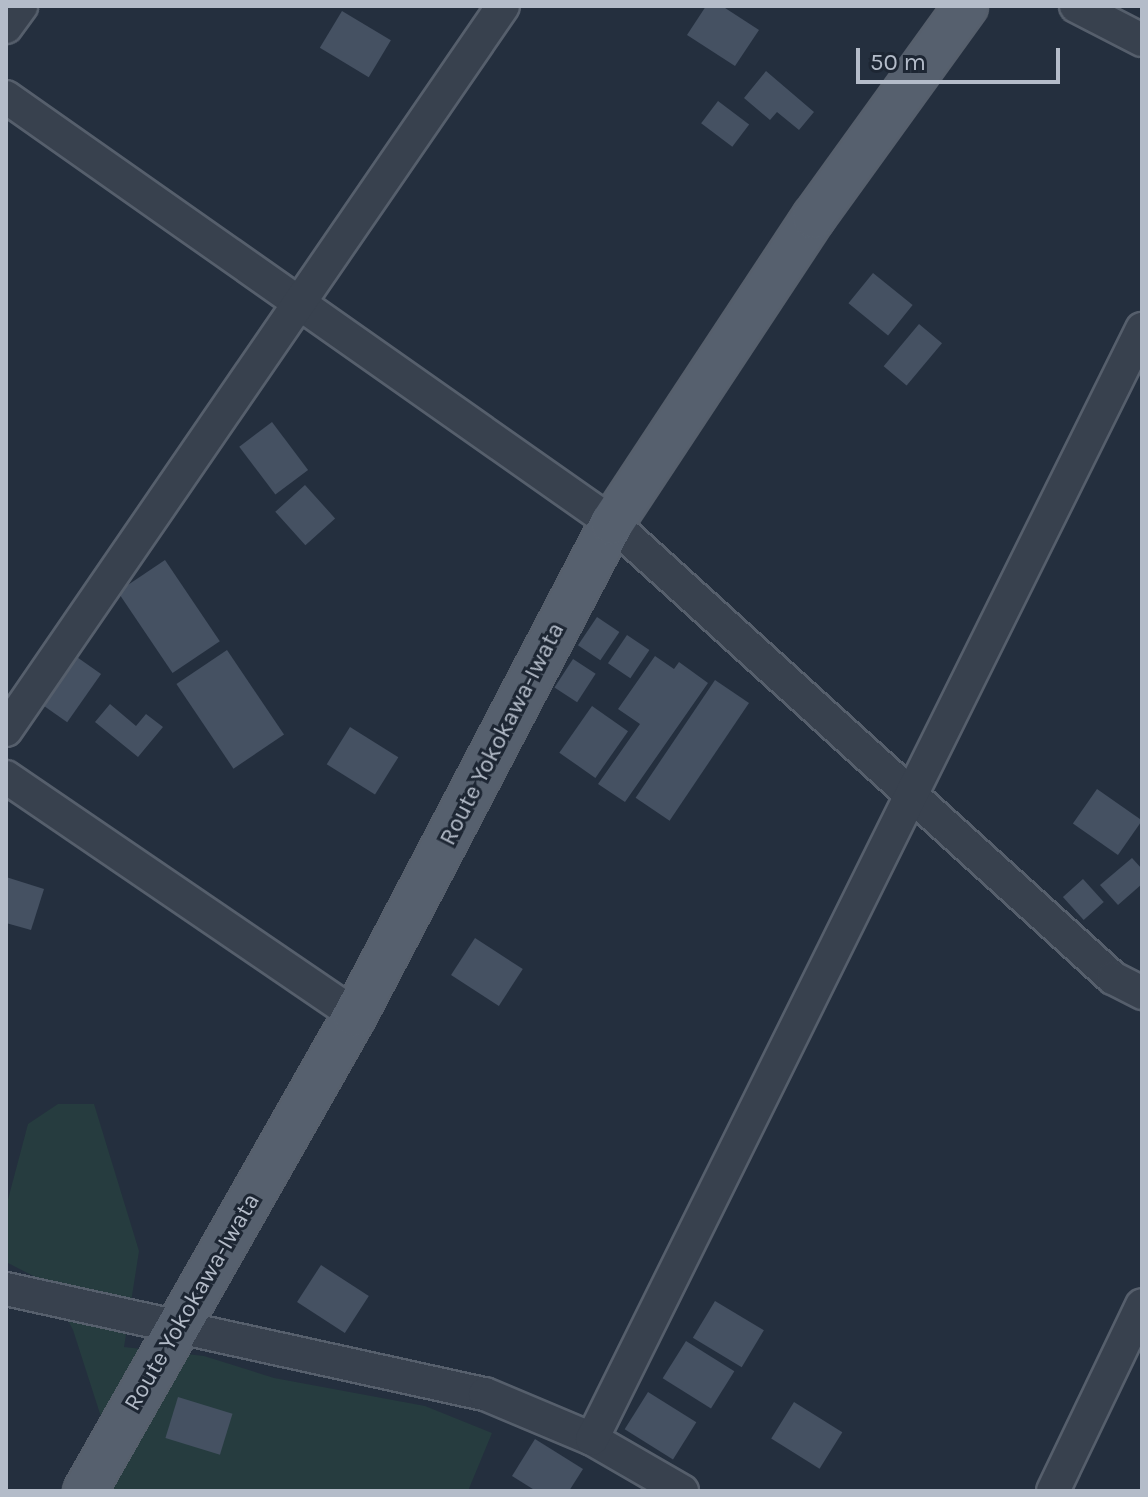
<!DOCTYPE html>
<html>
<head>
<meta charset="utf-8">
<style>
  body { margin:0 }
  #map { position:relative; width:1148px; height:1497px; overflow:hidden; background:#242f3e; font-family:Karla,sans-serif }
  div>[style] { position:absolute }
  .green>* { inset:0; background:#263c3f }
  .building>* { inset:0; background:#455162; transform-origin:0 0 }
  .roads { filter:drop-shadow(2px 0 #565f6c) drop-shadow(-2px 0 #565f6c) drop-shadow(0 2px #565f6c) drop-shadow(0 -2px #565f6c) }
  .minor>* { height:32px; margin:-16px; padding:0 16px; transform-origin:16px; border-radius:16px; background:#38414e }
  .major>* { height:42px; margin:-21px; padding:0 21px; transform-origin:21px; border-radius:21px; background:#56606e }
  span { translate:-50% -50%; white-space:nowrap; text-align:center; line-height:1.15; -webkit-text-stroke:6px #1d2633; paint-order:stroke }
  .street-label { font-size:24px; color:#b4bcc9 }
  .frame { position:absolute; inset:0; border:8px solid #b4bcc9; pointer-events:none }
  .scale { position:absolute; left:856px; top:48px; width:204px; height:36px; box-sizing:border-box; border:4px solid #b4bcc9; border-top:0; padding-left:10px; font-size:24px; line-height:28px; white-space:nowrap; color:#b4bcc9; -webkit-text-stroke:6px #1d2633; paint-order:stroke }
</style>
</head>
<body>
<div id="map">
  <div class="green">
    <div style="clip-path:polygon(58px 1104px,94px 1104px,139px 1251px,124px 1347px,204px 1356px,274px 1378px,425px 1406px,492px 1433px,468px 1491px,92px 1491px,102px 1420px,73px 1330px,49px 1284px,6px 1262px,6px 1207px,28px 1124px)"></div>
  </div>
  <div class="building">
    <div style="clip-path:polygon(706px 6px,722px 6px,759px 30px,735px 66px,687px 35px)"></div>
    <div style="left:342px;top:11px;width:57px;height:43px;rotate:31deg"></div>
    <div style="clip-path:polygon(766px 71px,814px 112px,799px 130px,777px 112px,770px 120px,744px 98px)"></div>
    <div style="left:718px;top:101px;width:39px;height:28px;rotate:37deg"></div>
    <div style="left:873px;top:273px;width:51px;height:39px;rotate:39deg"></div>
    <div style="left:919px;top:324px;width:30px;height:55px;rotate:40deg"></div>
    <div style="left:272px;top:422px;width:60px;height:41px;rotate:53deg"></div>
    <div style="left:305px;top:485px;width:45px;height:40px;rotate:48deg"></div>
    <div style="left:165px;top:560px;width:98px;height:57px;rotate:56deg"></div>
    <div style="left:597px;top:617px;width:27px;height:34px;rotate:34deg"></div>
    <div style="left:627px;top:635px;width:27px;height:34px;rotate:34deg"></div>
    <div style="left:227px;top:650px;width:102px;height:61px;rotate:56deg"></div>
    <div style="left:74px;top:655px;width:33px;height:59px;rotate:35deg"></div>
    <div style="clip-path:polygon(655px 656px,674px 669px,679px 662px,708px 683px,625px 802px,598px 784px,640px 724px,618px 709px)"></div>
    <div style="left:573px;top:659px;width:27px;height:34px;rotate:33deg"></div>
    <div style="left:715px;top:680px;width:41px;height:142px;rotate:34deg"></div>
    <div style="clip-path:polygon(110px 704px,136px 726px,146px 714px,163px 727px,138px 757px,95px 722px)"></div>
    <div style="left:592px;top:706px;width:44px;height:57px;rotate:35deg"></div>
    <div style="left:350px;top:727px;width:57px;height:44px;rotate:32deg"></div>
    <div style="left:1097px;top:789px;width:55px;height:42px;rotate:35deg"></div>
    <div style="clip-path:polygon(1132px 858px,1142px 869px,1142px 884px,1118px 905px,1100px 885px)"></div>
    <div style="clip-path:polygon(6px 877px,44px 889px,31px 930px,6px 923px)"></div>
    <div style="left:1083px;top:879px;width:31px;height:27px;rotate:48deg"></div>
    <div style="left:475px;top:938px;width:57px;height:44px;rotate:33deg"></div>
    <div style="left:321px;top:1265px;width:57px;height:44px;rotate:33deg"></div>
    <div style="left:715px;top:1301px;width:57px;height:43px;rotate:31deg"></div>
    <div style="left:686px;top:1341px;width:57px;height:44px;rotate:32deg"></div>
    <div style="left:648px;top:1392px;width:57px;height:44px;rotate:32deg"></div>
    <div style="left:178px;top:1397px;width:57px;height:43px;rotate:17deg"></div>
    <div style="left:794px;top:1402px;width:57px;height:43px;rotate:32deg"></div>
    <div style="clip-path:polygon(535px 1439px,583px 1469px,569px 1491px,536px 1491px,512px 1476px)"></div>
  </div>
  <div class="roads">
    <div class="minor">
      <div style="left:1076px;top:6px;width:74px;rotate:27.3deg"></div>
      <div style="left:6px;top:27px;width:26px;rotate:-54deg"></div>
      <div style="left:6px;top:97px;width:741px;rotate:35.11deg"></div>
      <div style="left:612px;top:523px;width:677px;rotate:42.25deg"></div>
      <div style="left:1113px;top:978px;width:33px;rotate:27deg"></div>
      <div style="left:6px;top:730px;width:878px;rotate:-55.53deg"></div>
      <div style="left:6px;top:777px;width:422px;rotate:34.3deg"></div>
      <div style="left:6px;top:1289px;width:490px;rotate:12.4deg"></div>
      <div style="left:485px;top:1394px;width:116px;rotate:22.8deg"></div>
      <div style="left:592px;top:1439px;width:104px;rotate:30deg"></div>
      <div style="left:592px;top:1439px;width:1239px;rotate:-63.64deg"></div>
      <div style="left:1053px;top:1491px;width:206px;rotate:-64.4deg"></div>
    </div>
    <div class="major">
      <div style="left:85px;top:1491px;width:547px;rotate:-60.44deg"></div>
      <div style="left:355px;top:1015px;width:555px;rotate:-62.42deg"></div>
      <div style="left:612px;top:523px;width:367px;rotate:-56.6deg"></div>
      <div style="left:814px;top:217px;width:260px;rotate:-54.2deg"></div>
    </div>
  </div>
  <div class="street-label">
    <span style="left:502px;top:734px;rotate:-63deg">Route Yokokawa-Iwata</span>
    <span style="left:192px;top:1302px;rotate:-60deg">Route Yokokawa-Iwata</span>
  </div>
  <div class="frame"></div>
  <div class="scale">50 m</div>
</div>
</body>
</html>
